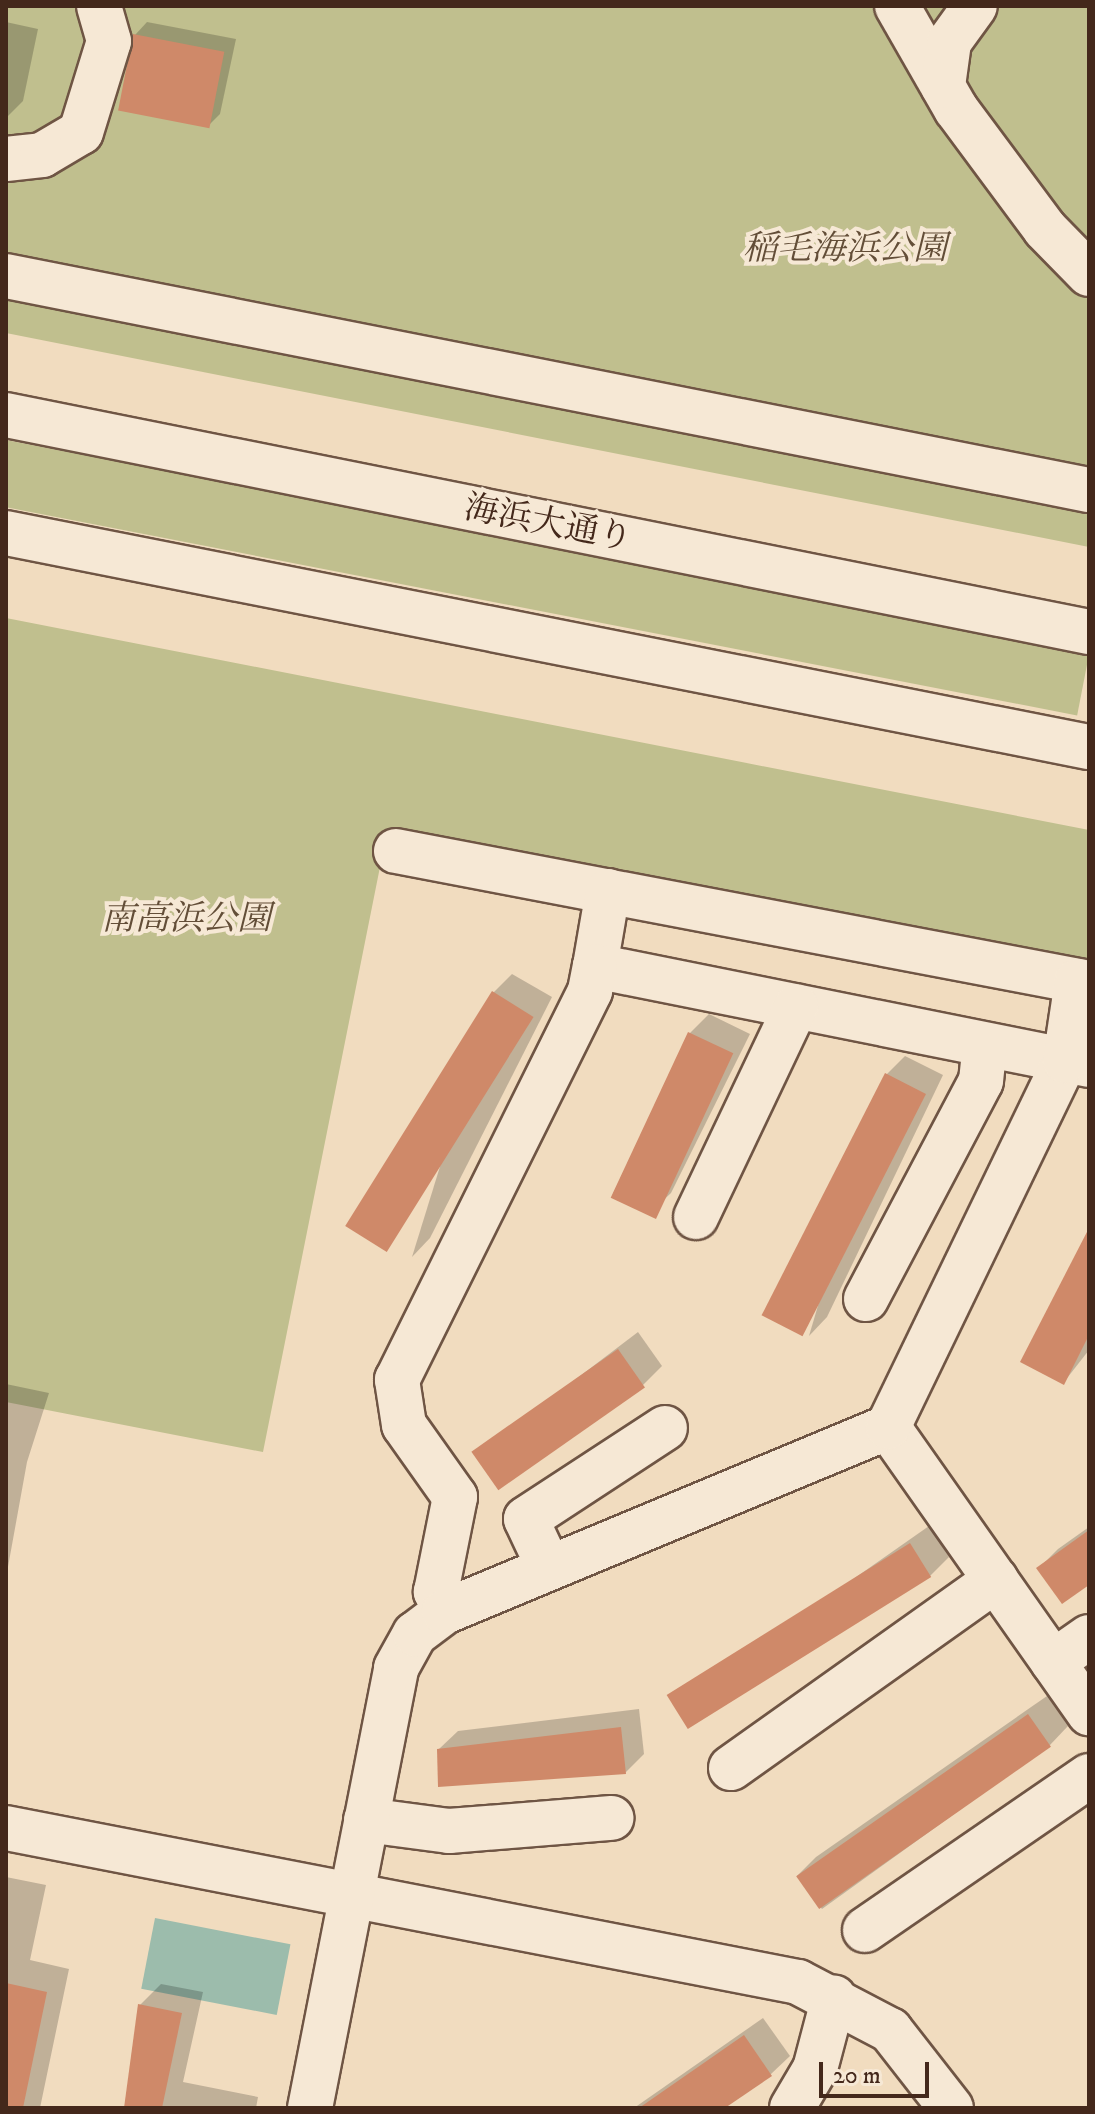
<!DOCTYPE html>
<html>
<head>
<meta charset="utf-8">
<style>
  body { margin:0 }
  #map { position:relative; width:1095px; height:2114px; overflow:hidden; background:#f1dcbf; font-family:"IM FELL DW Pica","Noto Serif JP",serif }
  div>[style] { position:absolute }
  .green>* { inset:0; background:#c0bf8e; transform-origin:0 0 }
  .water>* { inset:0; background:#9cbcac; transform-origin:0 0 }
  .shadow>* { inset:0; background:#0003 }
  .building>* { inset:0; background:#cf8969; transform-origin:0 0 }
  .roads { filter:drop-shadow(2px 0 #6f5544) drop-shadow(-2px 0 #6f5544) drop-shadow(0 2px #6f5544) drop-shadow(0 -2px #6f5544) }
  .minor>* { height:44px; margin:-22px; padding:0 22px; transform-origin:22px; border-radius:22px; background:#f6e8d5 }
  span { translate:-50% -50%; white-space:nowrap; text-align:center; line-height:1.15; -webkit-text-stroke:8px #f6e8d5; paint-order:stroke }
  .park-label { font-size:34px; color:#634e38; font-style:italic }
  .street-label { font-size:34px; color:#44281b }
  .frame { position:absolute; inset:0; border:8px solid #44281b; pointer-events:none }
  .scale { position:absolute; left:819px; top:2062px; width:110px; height:36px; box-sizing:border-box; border:4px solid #44281b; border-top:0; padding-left:10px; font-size:24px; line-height:28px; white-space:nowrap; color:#44281b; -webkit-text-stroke:6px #f6e8d5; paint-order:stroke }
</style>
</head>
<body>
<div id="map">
  <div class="green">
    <div style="clip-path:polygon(6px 6px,1089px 6px,1089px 547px,6px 333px)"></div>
    <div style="left:6px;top:440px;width:1104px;height:66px;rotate:11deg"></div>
    <div style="clip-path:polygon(6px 618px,1089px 830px,1089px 964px,387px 832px,263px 1452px,6px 1402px)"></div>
  </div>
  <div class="water">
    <div style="left:155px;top:1918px;width:138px;height:72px;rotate:11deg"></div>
  </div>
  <div class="shadow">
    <div style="clip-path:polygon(6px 22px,38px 29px,23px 101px,6px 118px)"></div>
    <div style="clip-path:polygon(147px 22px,236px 39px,220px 114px,208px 126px,135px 35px)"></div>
    <div style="clip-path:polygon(512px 974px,552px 997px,430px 1238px,412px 1257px,494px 992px)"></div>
    <div style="clip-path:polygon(709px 1014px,750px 1034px,671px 1193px,652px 1211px,612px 1196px,690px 1033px)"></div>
    <div style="clip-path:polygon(905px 1056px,943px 1075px,827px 1317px,809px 1336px,886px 1075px)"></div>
    <div style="clip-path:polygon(1089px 1233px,1089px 1350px,1064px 1382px)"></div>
    <div style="clip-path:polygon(638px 1332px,662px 1366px,643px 1385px,476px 1455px)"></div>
    <div style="clip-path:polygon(6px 1384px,49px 1393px,27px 1462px,6px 1578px)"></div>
    <div style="clip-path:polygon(929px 1526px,949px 1557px,930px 1576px,675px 1704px)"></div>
    <div style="clip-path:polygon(1089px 1527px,1089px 1582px,1039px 1568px,1058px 1549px)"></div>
    <div style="clip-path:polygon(1047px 1696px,1068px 1726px,1050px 1745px,822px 1909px,797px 1876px,816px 1857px)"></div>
    <div style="clip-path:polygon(639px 1709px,644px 1754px,625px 1773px,439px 1749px,458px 1731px)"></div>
    <div style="clip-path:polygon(6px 1877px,46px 1885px,30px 1960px,69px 1969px,40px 2108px,6px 2108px)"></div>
    <div style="clip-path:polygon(161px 1984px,203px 1992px,183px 2082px,258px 2097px,256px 2108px,126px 2108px,140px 2005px)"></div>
    <div style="clip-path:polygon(763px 2018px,790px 2056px,771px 2074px,721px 2108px,634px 2108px)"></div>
  </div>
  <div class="building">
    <div style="left:133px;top:34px;width:93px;height:78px;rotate:11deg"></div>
    <div style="left:492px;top:991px;width:49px;height:277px;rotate:32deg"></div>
    <div style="left:688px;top:1032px;width:50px;height:183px;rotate:25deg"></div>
    <div style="left:885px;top:1073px;width:46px;height:272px;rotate:27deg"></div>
    <div style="clip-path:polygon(1089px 1228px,1089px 1335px,1064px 1385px,1020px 1362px)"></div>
    <div style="left:618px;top:1349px;width:47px;height:179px;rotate:55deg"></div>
    <div style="clip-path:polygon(1089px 1530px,1089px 1585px,1062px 1604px,1036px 1568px)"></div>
    <div style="left:910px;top:1543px;width:40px;height:287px;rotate:58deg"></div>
    <div style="left:1028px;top:1714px;width:40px;height:283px;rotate:55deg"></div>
    <div style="clip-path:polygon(621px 1727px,626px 1774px,438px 1787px,437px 1749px)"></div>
    <div style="clip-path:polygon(6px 1983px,47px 1992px,23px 2108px,6px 2108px)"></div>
    <div style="clip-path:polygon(138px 2004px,182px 2013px,162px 2108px,124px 2108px)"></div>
    <div style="clip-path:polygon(744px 2035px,772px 2076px,725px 2108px,639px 2108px)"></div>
  </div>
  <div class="roads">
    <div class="minor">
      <div style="left:897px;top:6px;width:119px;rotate:60.2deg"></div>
      <div style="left:956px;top:109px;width:149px;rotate:53.4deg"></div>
      <div style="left:1045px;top:229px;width:63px;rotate:45.6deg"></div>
      <div style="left:943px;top:86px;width:44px;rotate:-82.2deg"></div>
      <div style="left:949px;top:42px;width:44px;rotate:-54.2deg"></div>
      <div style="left:6px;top:159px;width:36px;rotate:-6deg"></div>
      <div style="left:42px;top:155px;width:45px;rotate:-30.5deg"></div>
      <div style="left:81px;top:132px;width:95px;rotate:-72.9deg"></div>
      <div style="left:109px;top:41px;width:36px;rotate:-106deg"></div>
      <div style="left:6px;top:276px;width:1104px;rotate:11.18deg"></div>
      <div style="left:6px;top:415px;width:1105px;rotate:11.33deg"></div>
      <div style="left:6px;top:533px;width:1104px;rotate:11.18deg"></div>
      <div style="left:396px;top:851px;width:705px;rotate:10.78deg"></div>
      <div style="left:608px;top:891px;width:76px;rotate:99.8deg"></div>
      <div style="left:595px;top:966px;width:504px;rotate:11.33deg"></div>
      <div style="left:696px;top:1217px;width:233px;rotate:-64.6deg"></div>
      <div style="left:866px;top:1299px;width:246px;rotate:-62.2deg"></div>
      <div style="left:981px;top:1081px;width:36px;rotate:-84deg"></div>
      <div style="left:888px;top:1427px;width:350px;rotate:54.9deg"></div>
      <div style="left:549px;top:1568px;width:54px;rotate:-115.1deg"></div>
      <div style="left:526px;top:1519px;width:166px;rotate:-33.2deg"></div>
      <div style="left:448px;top:1610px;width:22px;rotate:-124deg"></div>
      <div style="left:436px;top:1592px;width:97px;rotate:-78.7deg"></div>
      <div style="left:455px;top:1497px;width:88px;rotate:-125.3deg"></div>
      <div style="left:404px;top:1425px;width:46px;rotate:-98.8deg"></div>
      <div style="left:397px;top:1380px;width:434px;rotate:-63.6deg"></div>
      <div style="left:590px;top:991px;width:25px;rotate:-79deg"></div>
      <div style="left:1053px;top:1662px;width:44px;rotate:-34.8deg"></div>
      <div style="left:731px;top:1768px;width:325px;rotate:-35.4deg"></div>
      <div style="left:366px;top:1820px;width:84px;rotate:7.5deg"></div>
      <div style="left:449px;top:1831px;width:163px;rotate:-4.6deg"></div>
      <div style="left:6px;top:1828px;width:807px;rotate:11deg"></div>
      <div style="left:798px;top:1982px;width:104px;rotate:27.6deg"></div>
      <div style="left:890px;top:2030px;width:99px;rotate:52deg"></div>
      <div style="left:865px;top:1930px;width:272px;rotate:-34.5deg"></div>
      <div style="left:310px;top:2108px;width:448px;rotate:-78.9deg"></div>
      <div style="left:396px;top:1668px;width:39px;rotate:-61deg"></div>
      <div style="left:415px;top:1634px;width:36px;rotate:-37deg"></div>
      <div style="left:444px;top:1612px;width:481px;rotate:-22.6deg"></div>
      <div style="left:888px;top:1427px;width:407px;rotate:-64.2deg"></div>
      <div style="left:1065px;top:1061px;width:81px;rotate:-81.5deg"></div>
      <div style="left:792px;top:2108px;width:45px;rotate:-59.5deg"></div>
      <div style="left:815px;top:2069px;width:74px;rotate:-75.2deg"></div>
    </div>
  </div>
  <div class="park-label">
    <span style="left:845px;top:250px">稲毛海浜公園</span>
    <span style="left:186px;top:920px">南高浜公園</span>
  </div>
  <div class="street-label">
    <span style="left:548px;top:524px;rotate:11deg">海浜大通り</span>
  </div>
  <div class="frame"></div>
  <div class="scale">20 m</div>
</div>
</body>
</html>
